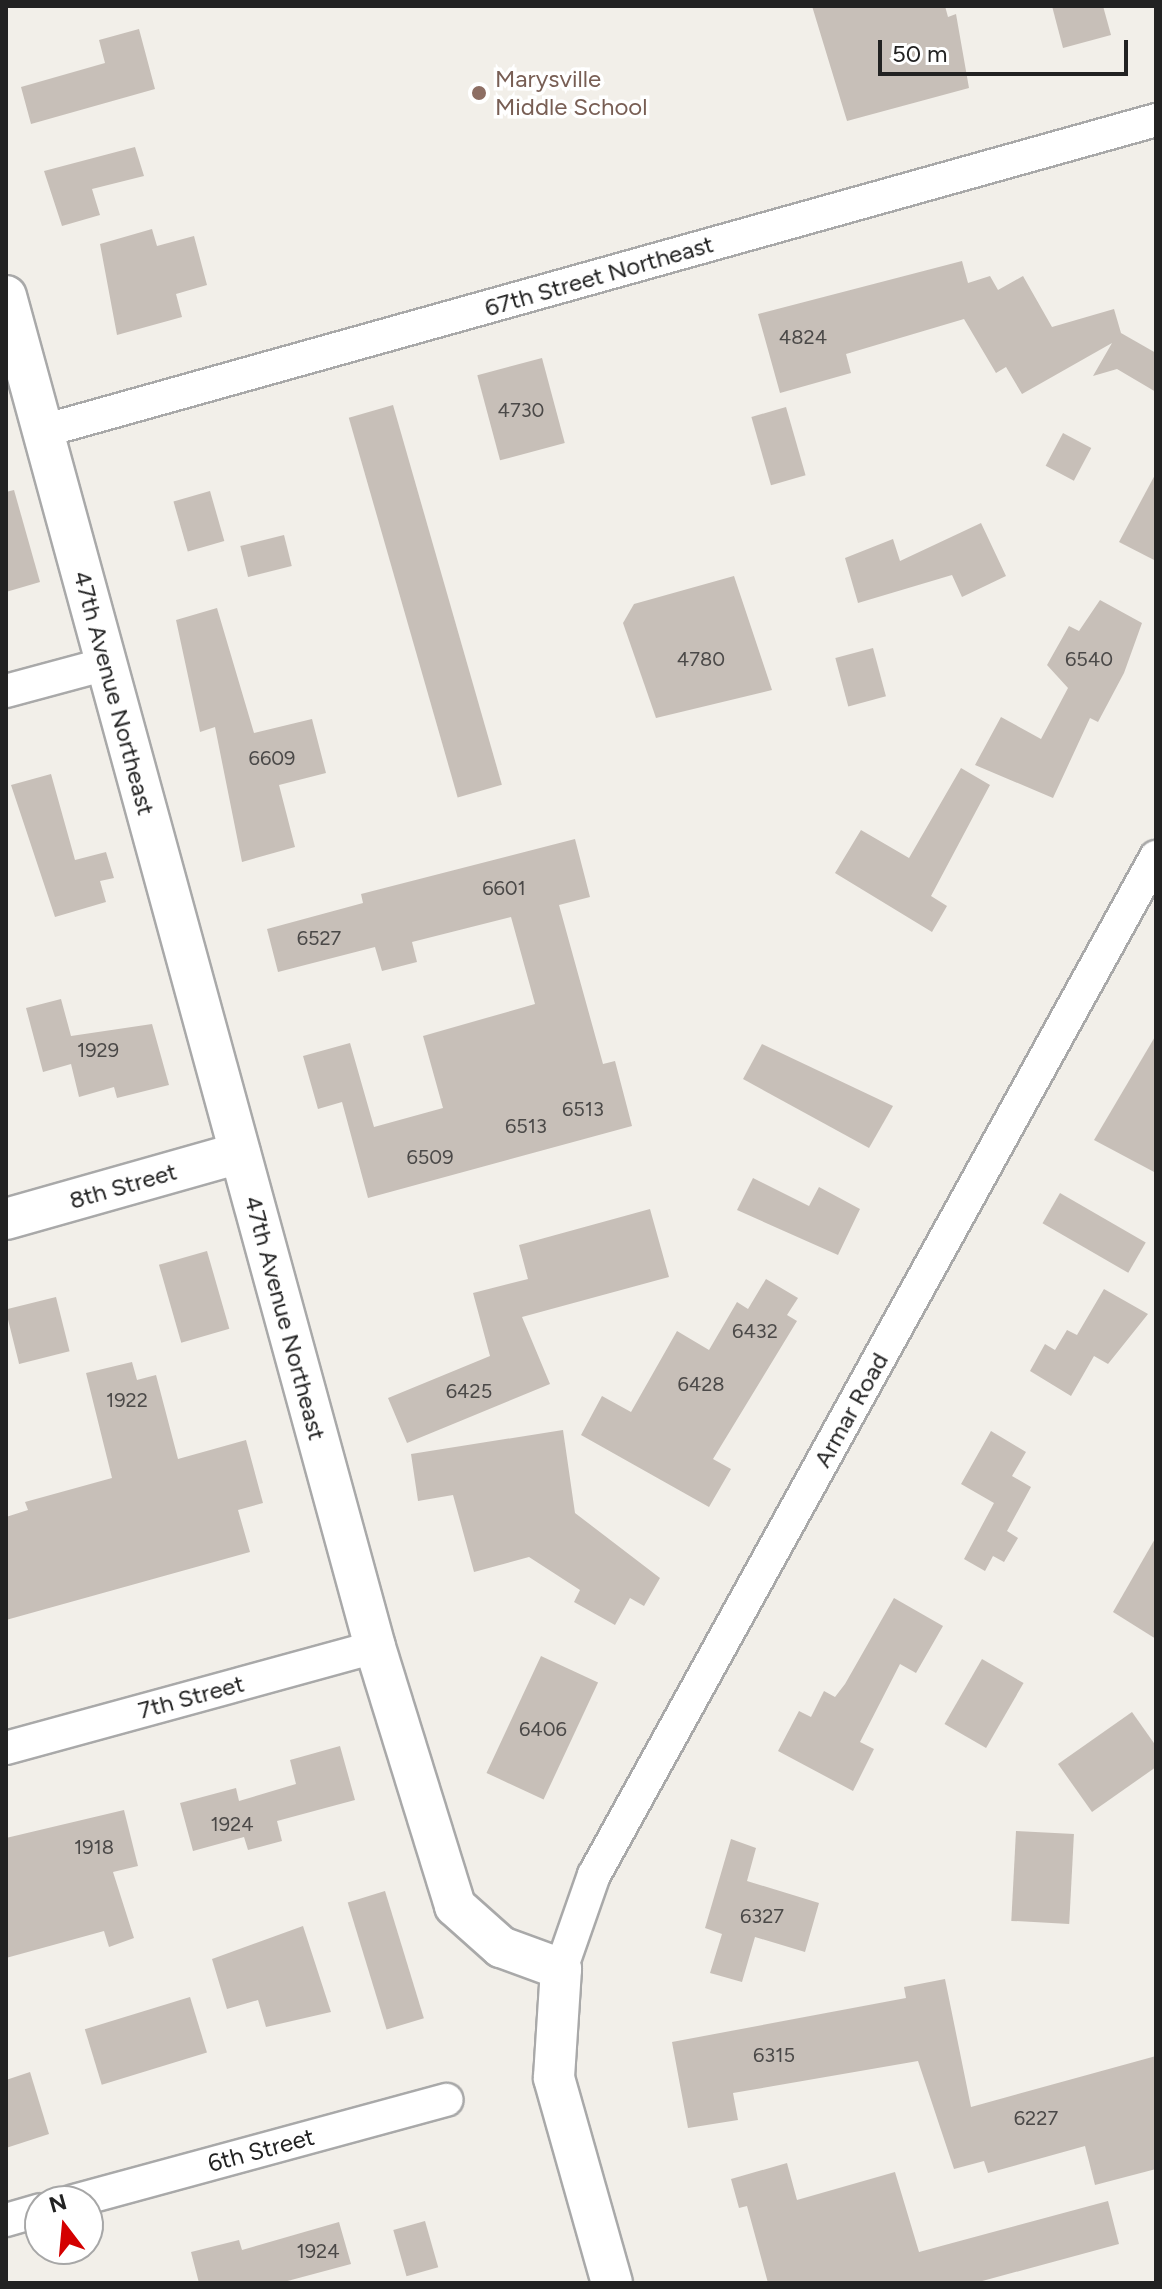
<!DOCTYPE html>
<html>
<head>
<meta charset="utf-8">
<style>
  body { margin:0 }
  #map { position:relative; width:1162px; height:2289px; overflow:hidden; background:#f2efe9; font-family:Figtree,sans-serif }
  div>[style] { position:absolute }
  .building>* { inset:0; background:#c7bfb8; transform-origin:0 0 }
  .roads { filter:drop-shadow(2px 0 #a9a9a9) drop-shadow(-2px 0 #a9a9a9) drop-shadow(0 2px #a9a9a9) drop-shadow(0 -2px #a9a9a9) }
  .minor>* { height:32px; margin:-16px; padding:0 16px; transform-origin:16px; border-radius:16px; background:#fff }
  .tertiary>* { height:40px; margin:-20px; padding:0 20px; transform-origin:20px; border-radius:20px; background:#fff }
  .dots>* { width:22px; height:22px; translate:-50% -50%; box-sizing:border-box; border:4px solid #fff; border-radius:50% }
  span { translate:-50% -50%; white-space:nowrap; text-align:center; line-height:1.15; -webkit-text-stroke:7px #fff; paint-order:stroke }
  .number-label { font-size:20px; color:#4b4948 }
  .number-label span { -webkit-text-stroke-width:0 }
  .education-label { font-size:24px; color:#785e54 }
  .left { translate:0 -50%; text-align:left }
  .street-label { font-size:24px; color:#222 }
  .frame { position:absolute; inset:0; border:8px solid #222; pointer-events:none }
  .north { position:absolute; left:24px; top:2185px; width:80px; height:80px; box-sizing:border-box; background:#fff; border:2px solid #a7a7a7; border-radius:50%; rotate:344deg; font-size:22px; font-weight:700; line-height:32px; text-align:center; color:#222 }
  .north::after { content:''; display:block; margin:auto; width:28px; height:36px; background:#d40000; clip-path:polygon(50% 0,100% 100%,50% 72%,0 100%) }
  .scale { position:absolute; left:878px; top:40px; width:250px; height:36px; box-sizing:border-box; border:4px solid #222; border-top:0; padding-left:10px; font-size:24px; line-height:28px; white-space:nowrap; color:#222; -webkit-text-stroke:6px #fff; paint-order:stroke }
</style>
</head>
<body>
<div id="map">
  <div class="building">
    <div style="clip-path:polygon(812px 6px,945px 6px,948px 17px,956px 14px,969px 88px,847px 121px)"></div>
    <div style="clip-path:polygon(1052px 6px,1103px 6px,1111px 35px,1063px 48px)"></div>
    <div style="clip-path:polygon(139px 29px,155px 89px,31px 124px,21px 87px,105px 63px,99px 40px)"></div>
    <div style="clip-path:polygon(135px 147px,144px 176px,92px 189px,100px 215px,62px 226px,44px 171px)"></div>
    <div style="clip-path:polygon(152px 229px,157px 246px,194px 236px,207px 285px,176px 294px,182px 317px,117px 335px,100px 244px)"></div>
    <div style="clip-path:polygon(962px 261px,968px 283px,990px 276px,998px 290px,1023px 276px,1052px 327px,1114px 309px,1121px 333px,1156px 353px,1156px 392px,1117px 369px,1093px 376px,1112px 343px,1022px 394px,1006px 367px,996px 373px,964px 319px,846px 354px,851px 373px,780px 393px,758px 314px)"></div>
    <div style="left:542px;top:358px;width:88px;height:67px;rotate:75deg"></div>
    <div style="left:393px;top:405px;width:395px;height:46px;rotate:74deg"></div>
    <div style="left:786px;top:407px;width:71px;height:36px;rotate:74deg"></div>
    <div style="left:1063px;top:433px;width:32px;height:37px;rotate:28deg"></div>
    <div style="clip-path:polygon(1156px 473px,1156px 561px,1119px 542px)"></div>
    <div style="clip-path:polygon(14px 490px,40px 582px,6px 592px,6px 492px)"></div>
    <div style="left:210px;top:491px;width:52px;height:38px;rotate:74deg"></div>
    <div style="clip-path:polygon(981px 523px,1006px 576px,962px 597px,952px 575px,858px 603px,845px 558px,893px 539px,900px 561px)"></div>
    <div style="left:284px;top:535px;width:32px;height:45px;rotate:76deg"></div>
    <div style="clip-path:polygon(734px 576px,772px 690px,656px 718px,623px 623px,634px 604px)"></div>
    <div style="clip-path:polygon(1100px 600px,1142px 623px,1124px 673px,1098px 722px,1090px 718px,1053px 798px,975px 765px,1001px 717px,1041px 739px,1068px 688px,1047px 665px,1069px 626px,1079px 631px)"></div>
    <div style="clip-path:polygon(217px 608px,254px 733px,312px 719px,326px 773px,279px 785px,295px 847px,242px 862px,215px 727px,200px 732px,176px 620px)"></div>
    <div style="left:873px;top:648px;width:50px;height:39px;rotate:75deg"></div>
    <div style="clip-path:polygon(961px 768px,990px 785px,931px 896px,947px 906px,932px 932px,835px 873px,861px 830px,909px 858px)"></div>
    <div style="clip-path:polygon(51px 774px,75px 860px,106px 852px,114px 878px,100px 881px,106px 902px,55px 917px,11px 785px)"></div>
    <div style="clip-path:polygon(575px 839px,590px 897px,559px 905px,603px 1064px,615px 1061px,632px 1126px,368px 1198px,342px 1102px,318px 1109px,303px 1056px,350px 1043px,374px 1127px,443px 1108px,423px 1036px,535px 1004px,511px 917px,412px 942px,417px 962px,382px 971px,375px 947px,278px 972px,267px 929px,363px 903px,361px 894px)"></div>
    <div style="clip-path:polygon(61px 999px,71px 1036px,152px 1024px,169px 1085px,117px 1098px,114px 1087px,79px 1097px,71px 1064px,43px 1072px,26px 1008px)"></div>
    <div style="clip-path:polygon(1156px 1035px,1156px 1173px,1094px 1140px)"></div>
    <div style="clip-path:polygon(762px 1044px,893px 1106px,869px 1148px,743px 1079px)"></div>
    <div style="clip-path:polygon(753px 1178px,809px 1206px,819px 1187px,860px 1209px,838px 1255px,737px 1210px)"></div>
    <div style="left:1060px;top:1193px;width:99px;height:35px;rotate:30deg"></div>
    <div style="clip-path:polygon(650px 1209px,669px 1277px,522px 1317px,550px 1384px,407px 1443px,388px 1398px,490px 1356px,473px 1293px,528px 1279px,519px 1245px)"></div>
    <div style="left:207px;top:1251px;width:81px;height:50px;rotate:74deg"></div>
    <div style="clip-path:polygon(766px 1279px,798px 1298px,787px 1315px,797px 1321px,713px 1459px,731px 1469px,709px 1507px,581px 1435px,602px 1396px,631px 1412px,677px 1331px,709px 1350px,737px 1302px,748px 1309px)"></div>
    <div style="clip-path:polygon(1104px 1289px,1148px 1314px,1108px 1364px,1094px 1356px,1071px 1396px,1030px 1371px,1045px 1344px,1055px 1350px,1067px 1330px,1077px 1335px)"></div>
    <div style="left:56px;top:1297px;width:56px;height:52px;rotate:76deg"></div>
    <div style="clip-path:polygon(132px 1362px,137px 1380px,156px 1375px,178px 1459px,246px 1440px,263px 1503px,238px 1510px,250px 1552px,6px 1620px,6px 1517px,28px 1510px,25px 1502px,112px 1478px,86px 1373px)"></div>
    <div style="clip-path:polygon(563px 1430px,575px 1513px,660px 1578px,644px 1606px,630px 1598px,615px 1625px,574px 1602px,580px 1590px,529px 1557px,474px 1572px,453px 1495px,418px 1501px,411px 1454px)"></div>
    <div style="clip-path:polygon(991px 1431px,1026px 1452px,1012px 1476px,1031px 1487px,1007px 1531px,1018px 1538px,1004px 1562px,993px 1556px,985px 1571px,964px 1559px,994px 1503px,961px 1484px)"></div>
    <div style="clip-path:polygon(1156px 1537px,1156px 1639px,1113px 1612px)"></div>
    <div style="clip-path:polygon(894px 1598px,943px 1626px,916px 1673px,900px 1664px,860px 1742px,874px 1749px,853px 1791px,778px 1751px,799px 1711px,811px 1717px,824px 1691px,835px 1697px,845px 1684px)"></div>
    <div style="left:541px;top:1656px;width:63px;height:129px;rotate:25deg"></div>
    <div style="left:982px;top:1659px;width:48px;height:75px;rotate:30deg"></div>
    <div style="clip-path:polygon(1132px 1712px,1156px 1746px,1156px 1767px,1092px 1812px,1058px 1764px)"></div>
    <div style="clip-path:polygon(340px 1746px,355px 1800px,277px 1821px,282px 1841px,248px 1850px,244px 1837px,193px 1851px,180px 1803px,236px 1788px,239px 1801px,296px 1784px,290px 1760px)"></div>
    <div style="clip-path:polygon(124px 1810px,138px 1866px,113px 1872px,134px 1938px,109px 1947px,104px 1931px,6px 1958px,6px 1838px)"></div>
    <div style="left:1016px;top:1831px;width:58px;height:90px;rotate:3deg"></div>
    <div style="clip-path:polygon(731px 1839px,756px 1848px,747px 1881px,819px 1903px,805px 1952px,755px 1937px,742px 1982px,710px 1973px,722px 1934px,705px 1928px)"></div>
    <div style="left:385px;top:1891px;width:133px;height:39px;rotate:73deg"></div>
    <div style="clip-path:polygon(303px 1926px,331px 2012px,266px 2027px,258px 2000px,227px 2009px,212px 1959px)"></div>
    <div style="clip-path:polygon(945px 1979px,971px 2107px,1156px 2056px,1156px 2169px,1095px 2185px,1085px 2146px,988px 2173px,984px 2161px,954px 2169px,918px 2061px,733px 2093px,738px 2120px,688px 2128px,672px 2042px,906px 1998px,904px 1987px)"></div>
    <div style="left:190px;top:1997px;width:58px;height:110px;rotate:73deg"></div>
    <div style="clip-path:polygon(30px 2072px,49px 2134px,6px 2148px,6px 2080px)"></div>
    <div style="clip-path:polygon(787px 2163px,797px 2200px,895px 2172px,919px 2252px,1108px 2201px,1119px 2244px,975px 2283px,768px 2283px,747px 2206px,739px 2208px,731px 2179px)"></div>
    <div style="left:425px;top:2221px;width:48px;height:33px;rotate:74deg"></div>
    <div style="clip-path:polygon(339px 2222px,351px 2264px,280px 2283px,199px 2283px,191px 2252px,239px 2240px,242px 2250px)"></div>
  </div>
  <div class="roads">
    <div class="minor">
      <div style="left:43px;top:431px;width:1156px;rotate:-15.61deg"></div>
      <div style="left:6px;top:691px;width:104px;rotate:-15.1deg"></div>
      <div style="left:6px;top:1748px;width:383px;rotate:-15.3deg"></div>
      <div style="left:561px;top:1969px;width:100px;rotate:-70.7deg"></div>
      <div style="left:594px;top:1875px;width:1163px;rotate:-61.1deg"></div>
      <div style="left:74px;top:2201px;width:386px;rotate:-15.2deg"></div>
      <div style="left:6px;top:2220px;width:35px;rotate:-16deg"></div>
    </div>
    <div class="tertiary">
      <div style="left:6px;top:296px;width:1400px;rotate:74.72deg"></div>
      <div style="left:375px;top:1647px;width:271px;rotate:72.8deg"></div>
      <div style="left:455px;top:1906px;width:62px;rotate:41.7deg"></div>
      <div style="left:501px;top:1947px;width:64px;rotate:20.1deg"></div>
      <div style="left:561px;top:1969px;width:109px;rotate:93.7deg"></div>
      <div style="left:554px;top:2078px;width:213px;rotate:74.2deg"></div>
      <div style="left:6px;top:1219px;width:243px;rotate:-15.8deg"></div>
    </div>
  </div>
  <div class="dots">
    <div style="left:479px;top:93px;background:#8d6e63"></div>
  </div>
  <div class="number-label">
    <span style="left:803px;top:337px">4824</span>
    <span style="left:521px;top:410px">4730</span>
    <span style="left:701px;top:659px">4780</span>
    <span style="left:1089px;top:659px">6540</span>
    <span style="left:272px;top:758px">6609</span>
    <span style="left:504px;top:888px">6601</span>
    <span style="left:319px;top:938px">6527</span>
    <span style="left:98px;top:1050px">1929</span>
    <span style="left:583px;top:1109px">6513</span>
    <span style="left:526px;top:1126px">6513</span>
    <span style="left:430px;top:1157px">6509</span>
    <span style="left:755px;top:1331px">6432</span>
    <span style="left:701px;top:1384px">6428</span>
    <span style="left:469px;top:1391px">6425</span>
    <span style="left:127px;top:1400px">1922</span>
    <span style="left:543px;top:1729px">6406</span>
    <span style="left:232px;top:1824px">1924</span>
    <span style="left:94px;top:1847px">1918</span>
    <span style="left:762px;top:1916px">6327</span>
    <span style="left:774px;top:2055px">6315</span>
    <span style="left:1036px;top:2118px">6227</span>
    <span style="left:318px;top:2251px">1924</span>
  </div>
  <div class="education-label">
    <span class="left" style="left:495px;top:93px">Marysville<br>Middle School</span>
  </div>
  <div class="street-label">
    <span style="left:599px;top:276px;rotate:-16deg">67th Street Northeast</span>
    <span style="left:114px;top:693px;rotate:75deg">47th Avenue Northeast</span>
    <span style="left:123px;top:1186px;rotate:-16deg">8th Street</span>
    <span style="left:285px;top:1318px;rotate:75deg">47th Avenue Northeast</span>
    <span style="left:851px;top:1410px;rotate:-61deg">Armar Road</span>
    <span style="left:191px;top:1697px;rotate:-15deg">7th Street</span>
    <span style="left:261px;top:2150px;rotate:-15deg">6th Street</span>
  </div>
  <div class="frame"></div>
  <div class="north">N</div>
  <div class="scale">50 m</div>
</div>
</body>
</html>
